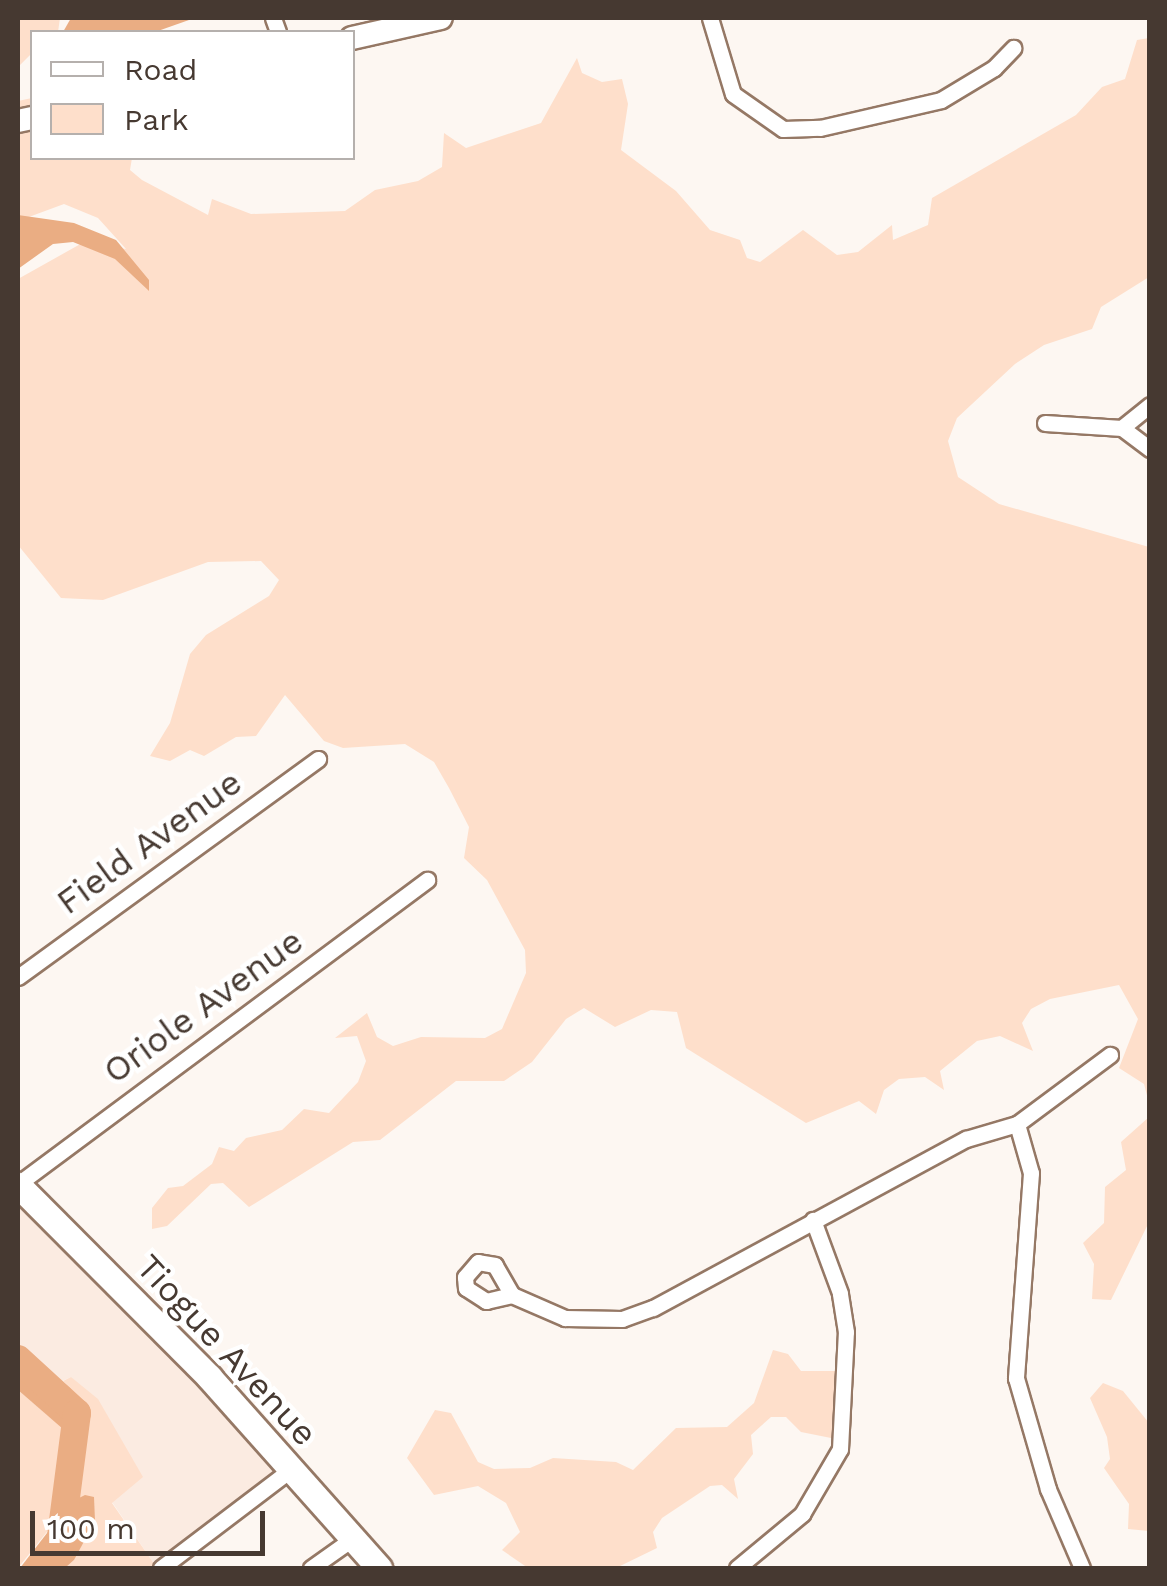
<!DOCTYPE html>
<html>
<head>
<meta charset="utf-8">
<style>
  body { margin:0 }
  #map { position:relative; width:1167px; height:1586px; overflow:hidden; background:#fdf7f2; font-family:"Work Sans",sans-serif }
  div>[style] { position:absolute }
  .built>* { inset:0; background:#fbebe1 }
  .green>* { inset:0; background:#fedfcb }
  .water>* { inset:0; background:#eaad83 }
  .river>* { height:28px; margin:-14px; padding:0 14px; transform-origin:14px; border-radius:14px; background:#eaad83 }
  .roads { filter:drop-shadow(2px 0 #957865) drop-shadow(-2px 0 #957865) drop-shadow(0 2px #957865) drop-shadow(0 -2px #957865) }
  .street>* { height:15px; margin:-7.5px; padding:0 7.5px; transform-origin:7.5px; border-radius:7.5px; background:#fff }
  .secondary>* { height:22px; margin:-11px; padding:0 11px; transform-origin:11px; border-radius:11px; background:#fff }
  .primary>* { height:25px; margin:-12.5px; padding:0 12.5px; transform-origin:12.5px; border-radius:12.5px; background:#fff }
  span { translate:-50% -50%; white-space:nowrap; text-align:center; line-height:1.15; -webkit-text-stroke:9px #fff; paint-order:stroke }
  .street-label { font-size:35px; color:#463931 }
  .frame { position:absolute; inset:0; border:20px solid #463931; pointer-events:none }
  .legend { position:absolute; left:30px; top:30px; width:325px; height:130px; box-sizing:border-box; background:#fff; border:2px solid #b5b0ad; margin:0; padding:12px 18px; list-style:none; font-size:30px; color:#463931 }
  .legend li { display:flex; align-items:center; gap:20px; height:50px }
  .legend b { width:50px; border:2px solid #b5b0ad }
  .scale { position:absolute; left:30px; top:1511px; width:235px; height:45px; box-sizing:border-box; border:5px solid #463931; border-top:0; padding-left:12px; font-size:30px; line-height:35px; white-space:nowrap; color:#463931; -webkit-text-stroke:8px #fff; paint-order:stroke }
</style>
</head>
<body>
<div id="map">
  <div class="built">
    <div style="clip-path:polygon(18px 1186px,288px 1471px,157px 1568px,112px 1502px,71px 1377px,62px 1381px,18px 1344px)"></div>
  </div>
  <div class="green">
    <div style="clip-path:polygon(18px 18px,60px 18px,58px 32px,32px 32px,32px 53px,18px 67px)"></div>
    <div style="clip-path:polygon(1149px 38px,1149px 277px,1101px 307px,1092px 329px,1044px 345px,1015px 364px,957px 418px,948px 441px,958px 477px,999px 504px,1149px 547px,1149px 1103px,1144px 1084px,1119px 1068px,1138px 1019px,1119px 985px,1050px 999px,1031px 1009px,1022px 1023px,1033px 1051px,1000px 1036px,977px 1041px,940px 1071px,944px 1090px,925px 1077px,899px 1079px,884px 1090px,876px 1114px,859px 1101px,806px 1123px,686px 1048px,677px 1012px,651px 1010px,615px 1027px,584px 1008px,566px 1019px,532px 1062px,504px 1081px,456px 1081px,380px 1140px,353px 1142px,249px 1207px,223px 1183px,211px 1184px,167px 1226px,152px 1229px,152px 1208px,168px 1188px,183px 1186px,212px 1164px,219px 1147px,234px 1151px,246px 1138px,282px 1130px,304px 1109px,329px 1113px,358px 1082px,366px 1061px,357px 1036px,335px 1038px,367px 1013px,377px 1037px,393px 1046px,421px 1037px,485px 1038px,502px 1029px,526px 973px,525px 950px,487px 880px,464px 858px,469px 827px,449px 788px,434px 762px,405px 744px,343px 748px,324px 741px,285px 695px,256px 736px,236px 737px,204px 756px,190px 750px,170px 761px,150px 756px,170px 723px,190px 654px,206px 635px,269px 596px,279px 580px,261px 561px,208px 562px,103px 600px,61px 598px,18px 545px,18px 279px,84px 242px,126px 249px,98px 218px,64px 204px,18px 221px,18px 101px,32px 98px,32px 158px,132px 158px,130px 170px,142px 180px,208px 215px,212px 199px,251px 214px,345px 211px,375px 190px,418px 181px,442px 167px,444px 133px,466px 148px,541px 123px,577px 58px,582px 73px,602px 82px,622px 79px,628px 104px,621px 150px,676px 191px,710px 230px,740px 240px,747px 258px,760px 262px,803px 230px,837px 255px,858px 252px,892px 225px,893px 240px,928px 225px,932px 198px,1076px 115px,1102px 87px,1125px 79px,1137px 40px)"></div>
    <div style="clip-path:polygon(1149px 1117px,1149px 1222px,1111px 1300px,1092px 1299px,1094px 1264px,1083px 1243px,1104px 1223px,1105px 1187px,1126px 1170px,1121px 1142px)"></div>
    <div style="clip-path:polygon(773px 1350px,788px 1354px,801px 1371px,845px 1371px,841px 1440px,801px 1432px,786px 1417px,771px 1417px,751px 1435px,753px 1454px,734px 1479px,738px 1499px,722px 1485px,710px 1486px,662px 1518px,653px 1532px,657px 1548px,616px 1568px,528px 1568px,502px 1550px,520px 1532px,506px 1503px,478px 1486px,434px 1495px,407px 1458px,435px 1410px,451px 1413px,478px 1462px,494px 1469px,530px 1468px,553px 1458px,616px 1462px,633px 1470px,676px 1428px,727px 1427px,754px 1403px)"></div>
    <div style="clip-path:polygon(71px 1377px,98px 1399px,143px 1477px,112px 1503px,157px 1568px,65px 1568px,74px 1560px,71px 1502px,18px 1568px,18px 1390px,52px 1419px,70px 1388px,63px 1381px)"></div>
    <div style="clip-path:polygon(1103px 1383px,1123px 1391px,1149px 1423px,1149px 1531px,1128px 1529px,1129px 1504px,1104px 1468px,1110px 1459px,1107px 1437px,1090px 1398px)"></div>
  </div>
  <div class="water">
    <div style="clip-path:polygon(71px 18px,189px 18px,189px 20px,155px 32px,63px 32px)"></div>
    <div style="clip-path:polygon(18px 215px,74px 223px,116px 240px,149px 280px,149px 291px,115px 259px,73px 242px,53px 244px,18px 269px)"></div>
    <div style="clip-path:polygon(18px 1344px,70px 1388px,83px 1418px,77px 1430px,63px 1429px,18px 1390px)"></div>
    <div style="clip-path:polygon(85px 1495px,94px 1497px,95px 1521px,74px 1560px,65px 1568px,20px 1568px,71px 1502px)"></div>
  </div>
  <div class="river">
    <div style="left:18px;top:1359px;width:80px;rotate:42.5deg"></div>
    <div style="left:77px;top:1413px;width:140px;rotate:97.4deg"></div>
    <div style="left:59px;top:1552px;width:23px;rotate:135deg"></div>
  </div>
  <div class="roads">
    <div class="street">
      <div style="left:273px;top:18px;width:15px;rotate:70deg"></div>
      <div style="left:710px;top:18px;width:79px;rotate:73.2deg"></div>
      <div style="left:733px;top:94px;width:61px;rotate:35deg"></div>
      <div style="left:783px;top:129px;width:37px;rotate:-2deg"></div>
      <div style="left:820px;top:128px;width:124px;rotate:-13deg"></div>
      <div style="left:941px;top:100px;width:62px;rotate:-31.1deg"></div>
      <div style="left:994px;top:68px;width:28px;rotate:-46deg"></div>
      <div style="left:1150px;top:405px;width:36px;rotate:141deg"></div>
      <div style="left:1122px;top:428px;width:35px;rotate:37deg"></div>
      <div style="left:1045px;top:423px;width:77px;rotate:3.7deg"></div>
      <div style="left:18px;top:977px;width:371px;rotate:-36deg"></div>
      <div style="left:1017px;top:1124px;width:51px;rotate:74.1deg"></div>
      <div style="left:1031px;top:1173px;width:206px;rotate:94.2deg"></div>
      <div style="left:1016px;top:1378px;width:116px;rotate:73.9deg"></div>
      <div style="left:1048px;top:1489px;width:86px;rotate:66.7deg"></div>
      <div style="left:18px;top:1184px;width:510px;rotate:-36.62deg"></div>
      <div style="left:512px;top:1295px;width:34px;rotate:-120deg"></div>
      <div style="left:495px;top:1265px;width:17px;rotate:-170deg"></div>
      <div style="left:478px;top:1262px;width:20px;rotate:131deg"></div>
      <div style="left:465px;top:1277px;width:11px;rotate:85deg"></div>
      <div style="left:466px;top:1288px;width:24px;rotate:33deg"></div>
      <div style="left:486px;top:1301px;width:27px;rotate:-13deg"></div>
      <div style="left:512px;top:1295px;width:58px;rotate:23.5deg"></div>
      <div style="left:565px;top:1318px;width:57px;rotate:1deg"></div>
      <div style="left:622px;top:1319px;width:33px;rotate:-20deg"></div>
      <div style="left:653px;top:1308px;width:356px;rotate:-28.4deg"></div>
      <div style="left:966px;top:1139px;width:53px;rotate:-16.4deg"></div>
      <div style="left:1017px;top:1124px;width:116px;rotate:-36.6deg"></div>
      <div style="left:161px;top:1568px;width:162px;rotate:-37.2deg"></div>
      <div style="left:311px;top:1568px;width:50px;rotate:-35.3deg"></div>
      <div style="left:737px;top:1568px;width:85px;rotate:-39.7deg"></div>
      <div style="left:802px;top:1514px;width:75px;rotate:-59.7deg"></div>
      <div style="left:840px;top:1449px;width:117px;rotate:-87.1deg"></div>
      <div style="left:846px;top:1332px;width:39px;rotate:-99deg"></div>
      <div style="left:840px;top:1293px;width:78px;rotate:-110.3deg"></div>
    </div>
    <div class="secondary">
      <div style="left:352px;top:38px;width:91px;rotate:-12.7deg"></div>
      <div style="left:18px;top:121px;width:14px;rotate:-12deg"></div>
    </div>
    <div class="primary">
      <div style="left:18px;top:1185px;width:271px;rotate:45.1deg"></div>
      <div style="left:209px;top:1377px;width:256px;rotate:48.3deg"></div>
    </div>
  </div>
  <div class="street-label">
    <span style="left:149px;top:842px;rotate:-36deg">Field Avenue</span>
    <span style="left:203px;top:1006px;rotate:-36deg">Oriole Avenue</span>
    <span style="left:227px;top:1350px;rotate:47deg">Tiogue Avenue</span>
  </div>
  <div class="frame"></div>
  <ul class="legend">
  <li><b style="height:12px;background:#fff"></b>Road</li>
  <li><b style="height:28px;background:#fedfcb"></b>Park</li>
  </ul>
  <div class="scale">100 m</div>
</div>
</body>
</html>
